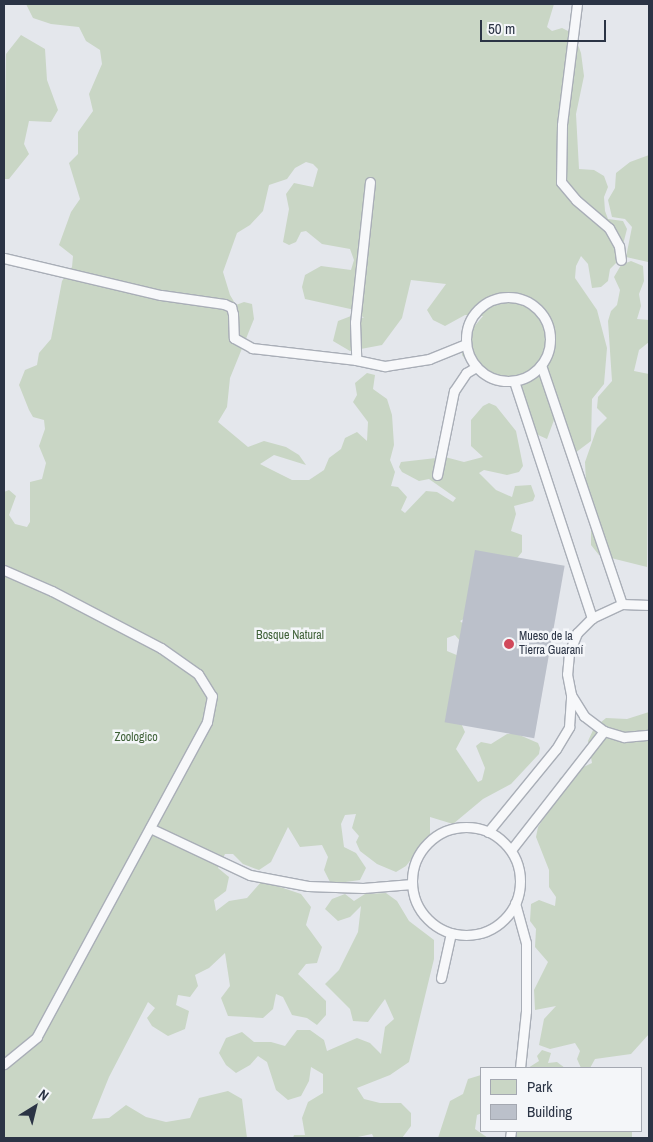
<!DOCTYPE html>
<html>
<head>
<meta charset="utf-8">
<style>
  body { margin:0 }
  #map { position:relative; width:653px; height:1142px; overflow:hidden; background:#e4e7ec; font-family:"Archivo Narrow",sans-serif }
  div>[style] { position:absolute }
  .green>* { inset:0; background:#c9d6c5; transform-origin:0 0 }
  .building>* { inset:0; background:#bbc0ca; transform-origin:0 0 }
  .roads { filter:drop-shadow(1px 0 #a9aeb7) drop-shadow(-1px 0 #a9aeb7) drop-shadow(0 1px #a9aeb7) drop-shadow(0 -1px #a9aeb7) }
  .lane>* { height:9px; margin:-4.5px; padding:0 4.5px; transform-origin:4.5px; border-radius:4.5px; background:#f7f8fa }
  .lane>.ring { margin:-4.5px; padding:0; box-sizing:content-box; background:none; border:9px solid #f7f8fa; border-radius:50% }
  .dots>* { width:14px; height:14px; translate:-50% -50%; box-sizing:border-box; border:2px solid #f4f6f9; border-radius:50% }
  span { translate:-50% -50%; white-space:nowrap; text-align:center; line-height:1.15; -webkit-text-stroke:5px #f4f6f9; paint-order:stroke }
  .park-label { font-size:12px; color:#3f6138 }
  .poi-label { font-size:12px; color:#2b3445 }
  .left { translate:0 -50%; text-align:left }
  .frame { position:absolute; inset:0; border:5px solid #2b3445; pointer-events:none }
  .legend { position:absolute; left:480px; top:1067px; width:162px; height:65px; box-sizing:border-box; background:#f4f6f9; border:1px solid #a4a8b1; margin:0; padding:6px 9px; list-style:none; font-size:15px; color:#2b3445 }
  .legend li { display:flex; align-items:center; gap:10px; height:25px }
  .legend b { width:25px; border:1px solid #a4a8b1 }
  .north { position:absolute; left:10px; top:1082px; width:50px; height:50px; -webkit-text-stroke:4px #f4f6f9; paint-order:stroke; rotate:36deg; font-size:14px; font-weight:700; line-height:20px; text-align:center; color:#2b3445 }
  .north::after { content:''; display:block; margin:auto; width:18px; height:22px; background:#2b3445; clip-path:polygon(50% 0,100% 100%,50% 72%,0 100%) }
  .scale { position:absolute; left:480px; top:20px; width:126px; height:22px; box-sizing:border-box; border:2px solid #2b3445; border-top:0; padding-left:6px; font-size:15px; line-height:18px; white-space:nowrap; color:#2b3445; -webkit-text-stroke:4px #f4f6f9; paint-order:stroke }
</style>
</head>
<body>
<div id="map">
  <div class="green">
    <div style="clip-path:polygon(26px 4px,554px 4px,547px 27px,552px 31px,562px 28px,574px 34px,581px 53px,584px 76px,576px 114px,579px 169px,594px 170px,604px 176px,608px 187px,604px 197px,605px 211px,608px 219px,623px 221px,627px 229px,619px 260px,610px 269px,608px 281px,601px 287px,592px 288px,588px 264px,581px 256px,576px 266px,575px 278px,597px 310px,607px 348px,604px 384px,592px 399px,591px 441px,575px 453px,554px 420px,547px 439px,536px 434px,519px 380px,499px 381px,468px 363px,462px 355px,463px 340px,483px 316px,465px 315px,445px 326px,433px 320px,427px 310px,446px 284px,411px 280px,402px 318px,382px 345px,350px 351px,333px 341px,338px 321px,351px 316px,364px 318px,355px 310px,305px 299px,302px 287px,305px 275px,321px 266px,351px 270px,354px 260px,350px 249px,322px 244px,306px 231px,301px 232px,296px 242px,289px 245px,283px 242px,289px 209px,286px 194px,294px 183px,313px 187px,318px 169px,313px 164px,306px 162px,295px 168px,287px 179px,269px 185px,263px 211px,250px 225px,237px 233px,223px 272px,230px 295px,236px 305px,244px 302px,252px 304px,254px 319px,230px 378px,227px 407px,218px 422px,248px 447px,264px 441px,286px 447px,299px 455px,306px 465px,274px 455px,260px 464px,292px 480px,309px 480px,324px 470px,329px 458px,341px 449px,345px 438px,357px 432px,367px 441px,368px 422px,353px 402px,357px 395px,355px 383px,367px 373px,375px 375px,373px 389px,387px 399px,392px 415px,394px 445px,390px 460px,395px 472px,391px 486px,398px 487px,407px 497px,401px 510px,405px 513px,426px 491px,437px 492px,453px 502px,456px 498px,429px 479px,419px 481px,402px 472px,399px 467px,401px 462px,445px 457px,464px 462px,483px 457px,471px 446px,471px 420px,483px 406px,489px 403px,496px 406px,516px 431px,523px 466px,519px 472px,507px 475px,484px 470px,479px 473px,496px 490px,512px 497px,515px 486px,531px 485px,535px 496px,533px 501px,514px 506px,516px 514px,511px 531px,522px 535px,522px 552px,471px 615px,460px 621px,467px 627px,467px 637px,461px 642px,455px 635px,447px 638px,447px 651px,459px 656px,468px 675px,459px 719px,465px 732px,456px 749px,478px 782px,482px 780px,485px 768px,476px 746px,481px 742px,491px 744px,507px 734px,517px 734px,538px 743px,540px 748px,539px 754px,511px 784px,483px 799px,453px 824px,430px 817px,430px 835px,406px 866px,396px 872px,377px 864px,360px 851px,356px 842px,359px 836px,352px 828px,356px 814px,345px 815px,341px 824px,344px 847px,356px 853px,366px 868px,360px 880px,331px 884px,324px 870px,328px 857px,322px 845px,300px 847px,288px 827px,271px 862px,259px 870px,243px 864px,233px 854px,225px 854px,218px 868px,229px 877px,226px 891px,214px 900px,216px 911px,229px 901px,247px 898px,262px 881px,301px 894px,311px 907px,306px 925px,322px 947px,317px 963px,306px 964px,298px 974px,326px 1001px,326px 1015px,317px 1025px,307px 1018px,292px 1015px,283px 997px,276px 994px,273px 1009px,263px 1018px,228px 1016px,221px 998px,230px 986px,225px 953px,209px 968px,195px 975px,198px 986px,190px 997px,178px 995px,176px 1005px,189px 1011px,185px 1029px,168px 1036px,152px 1026px,147px 1018px,155px 1008px,148px 1002px,109px 1077px,92px 1119px,109px 1118px,126px 1105px,146px 1117px,166px 1122px,190px 1118px,199px 1098px,228px 1091px,242px 1099px,247px 1138px,4px 1138px,4px 492px,9px 490px,16px 496px,9px 515px,15px 524px,27px 527px,30px 522px,30px 482px,42px 479px,46px 463px,39px 446px,45px 429px,44px 420px,33px 417px,29px 410px,19px 385px,25px 370px,37px 365px,39px 353px,51px 339px,62px 281px,72px 267px,73px 256px,59px 245px,71px 212px,80px 199px,69px 163px,78px 154px,78px 132px,93px 111px,89px 94px,102px 64px,100px 50px,86px 41px,79px 27px,51px 24px,33px 18px)"></div>
    <div style="clip-path:polygon(21px 35px,45px 49px,47px 80px,58px 110px,51px 122px,29px 121px,24px 144px,29px 154px,9px 179px,4px 179px,6px 54px)"></div>
    <div style="clip-path:polygon(649px 155px,649px 262px,648px 262px,626px 257px,632px 227px,625px 219px,612px 217px,608px 200px,615px 188px,616px 173px,630px 162px)"></div>
    <div style="clip-path:polygon(631px 261px,643px 266px,644px 281px,639px 294px,641px 306px,637px 319px,649px 320px,649px 342px,639px 350px,634px 371px,649px 374px,647px 567px,599px 555px,591px 545px,591px 503px,586px 483px,585px 462px,597px 428px,607px 418px,597px 408px,598px 397px,612px 381px,608px 321px,611px 311px,617px 305px,620px 290px,614px 277px,621px 265px)"></div>
    <div style="clip-path:polygon(649px 712px,649px 1034px,631px 1054px,595px 1059px,590px 1068px,581px 1068px,577px 1059px,580px 1051px,575px 1043px,550px 1049px,539px 1045px,544px 1019px,556px 1006px,535px 1010px,534px 990px,548px 962px,535px 947px,536px 929px,530px 921px,531px 904px,539px 900px,555px 906px,556px 897px,549px 887px,549px 870px,536px 837px,538px 827px,555px 801px,554px 791px,560px 778px,592px 763px,588px 741px,594px 728px,606px 718px,627px 719px)"></div>
    <div style="clip-path:polygon(386px 893px,397px 901px,409px 921px,434px 940px,434px 959px,409px 1062px,390px 1075px,357px 1088px,364px 1099px,380px 1103px,401px 1103px,411px 1113px,411px 1126px,402px 1138px,374px 1138px,372px 1134px,353px 1138px,293px 1138px,294px 1135px,305px 1135px,302px 1118px,308px 1102px,323px 1093px,323px 1074px,311px 1067px,309px 1081px,301px 1096px,288px 1100px,276px 1090px,267px 1062px,258px 1056px,250px 1065px,236px 1073px,226px 1065px,219px 1053px,226px 1038px,242px 1032px,254px 1042px,271px 1042px,285px 1046px,297px 1030px,310px 1030px,324px 1040px,327px 1051px,357px 1038px,370px 1043px,381px 1054px,385px 1027px,394px 1019px,385px 999px,368px 1022px,353px 1021px,350px 1009px,325px 984px,339px 970px,358px 932px,361px 906px,350px 917px,338px 921px,325px 909px,332px 899px,345px 894px,354px 901px,365px 894px)"></div>
    <div style="clip-path:polygon(542px 1050px,551px 1053px,548px 1063px,557px 1062px,565px 1068px,528px 1068px,539px 1061px,537px 1056px)"></div>
    <div style="clip-path:polygon(481px 1075px,482px 1113px,477px 1115px,475px 1129px,488px 1138px,438px 1138px,450px 1101px,463px 1094px,468px 1079px)"></div>
    <div style="left:516px;top:1131px;width:116px;height:7px"></div>
  </div>
  <div class="building">
    <div style="left:475px;top:550px;width:91px;height:175px;rotate:10deg"></div>
  </div>
  <div class="roads">
    <div class="lane">
      <div style="left:577px;top:4px;width:122px;rotate:97.1deg"></div>
      <div style="left:562px;top:125px;width:57px;rotate:91deg"></div>
      <div style="left:561px;top:182px;width:23px;rotate:50deg"></div>
      <div style="left:576px;top:200px;width:43px;rotate:40.3deg"></div>
      <div style="left:609px;top:228px;width:21px;rotate:61deg"></div>
      <div style="left:619px;top:246px;width:14px;rotate:82deg"></div>
      <div style="left:370px;top:182px;width:141px;rotate:96.1deg"></div>
      <div style="left:355px;top:322px;width:38px;rotate:88deg"></div>
      <div style="left:356px;top:360px;width:30px;rotate:12deg"></div>
      <div style="left:385px;top:366px;width:45px;rotate:-9deg"></div>
      <div style="left:429px;top:359px;width:40px;rotate:-22deg"></div>
      <div style="left:4px;top:258px;width:161px;rotate:13.3deg"></div>
      <div style="left:161px;top:295px;width:64px;rotate:8.1deg"></div>
      <div style="left:224px;top:304px;width:8px;rotate:23deg"></div>
      <div style="left:231px;top:307px;width:7px;rotate:74deg"></div>
      <div style="left:233px;top:314px;width:24px;rotate:88deg"></div>
      <div style="left:234px;top:338px;width:21px;rotate:29deg"></div>
      <div style="left:252px;top:348px;width:105px;rotate:6.6deg"></div>
      <div class="ring" style="left:466px;top:297px;width:75px;height:75px"></div>
      <div style="left:541px;top:365px;width:252px;rotate:71.3deg"></div>
      <div style="left:514px;top:381px;width:250px;rotate:71.8deg"></div>
      <div style="left:437px;top:475px;width:86px;rotate:-78.6deg"></div>
      <div style="left:454px;top:391px;width:22px;rotate:-56deg"></div>
      <div style="left:466px;top:373px;width:12px;rotate:-31deg"></div>
      <div style="left:4px;top:570px;width:52px;rotate:23.6deg"></div>
      <div style="left:52px;top:591px;width:123px;rotate:27.6deg"></div>
      <div style="left:161px;top:648px;width:45px;rotate:35.1deg"></div>
      <div style="left:198px;top:674px;width:26px;rotate:58deg"></div>
      <div style="left:212px;top:696px;width:26px;rotate:101deg"></div>
      <div style="left:207px;top:722px;width:358px;rotate:118.4deg"></div>
      <div style="left:37px;top:1037px;width:43px;rotate:140.7deg"></div>
      <div style="left:649px;top:605px;width:27px;rotate:-178deg"></div>
      <div style="left:622px;top:604px;width:33px;rotate:155deg"></div>
      <div style="left:592px;top:618px;width:21px;rotate:135deg"></div>
      <div style="left:577px;top:633px;width:22px;rotate:112deg"></div>
      <div style="left:569px;top:653px;width:21px;rotate:95deg"></div>
      <div style="left:567px;top:674px;width:21px;rotate:79deg"></div>
      <div style="left:571px;top:695px;width:25px;rotate:58deg"></div>
      <div style="left:584px;top:716px;width:25px;rotate:37deg"></div>
      <div style="left:604px;top:731px;width:21px;rotate:17deg"></div>
      <div style="left:624px;top:737px;width:25px;rotate:-5deg"></div>
      <div class="ring" style="left:412px;top:827px;width:99px;height:99px"></div>
      <div style="left:150px;top:828px;width:110px;rotate:25.2deg"></div>
      <div style="left:250px;top:875px;width:59px;rotate:10.7deg"></div>
      <div style="left:308px;top:886px;width:55px;rotate:2.1deg"></div>
      <div style="left:363px;top:888px;width:49px;rotate:-4.7deg"></div>
      <div style="left:488px;top:832px;width:107px;rotate:-50.7deg"></div>
      <div style="left:556px;top:749px;width:26px;rotate:-59deg"></div>
      <div style="left:569px;top:727px;width:32px;rotate:-86deg"></div>
      <div style="left:511px;top:850px;width:151px;rotate:-52deg"></div>
      <div style="left:515px;top:903px;width:41px;rotate:74.6deg"></div>
      <div style="left:526px;top:943px;width:68px;rotate:90deg"></div>
      <div style="left:526px;top:1011px;width:57px;rotate:96deg"></div>
      <div style="left:441px;top:978px;width:46px;rotate:-77.5deg"></div>
      <div style="left:510px;top:1138px;width:7px;rotate:-82deg"></div>
    </div>
  </div>
  <div class="dots">
    <div style="left:509px;top:644px;background:#d1495b"></div>
  </div>
  <div class="park-label">
    <span style="left:290px;top:636px">Bosque Natural</span>
    <span style="left:136px;top:738px">Zoologico</span>
  </div>
  <div class="poi-label">
    <span class="left" style="left:519px;top:644px">Mueso de la<br>Tierra Guaraní</span>
  </div>
  <div class="frame"></div>
  <ul class="legend">
  <li><b style="height:14px;background:#c9d6c5"></b>Park</li>
  <li><b style="height:14px;background:#bbc0ca"></b>Building</li>
  </ul>
  <div class="north">N</div>
  <div class="scale">50 m</div>
</div>
</body>
</html>
